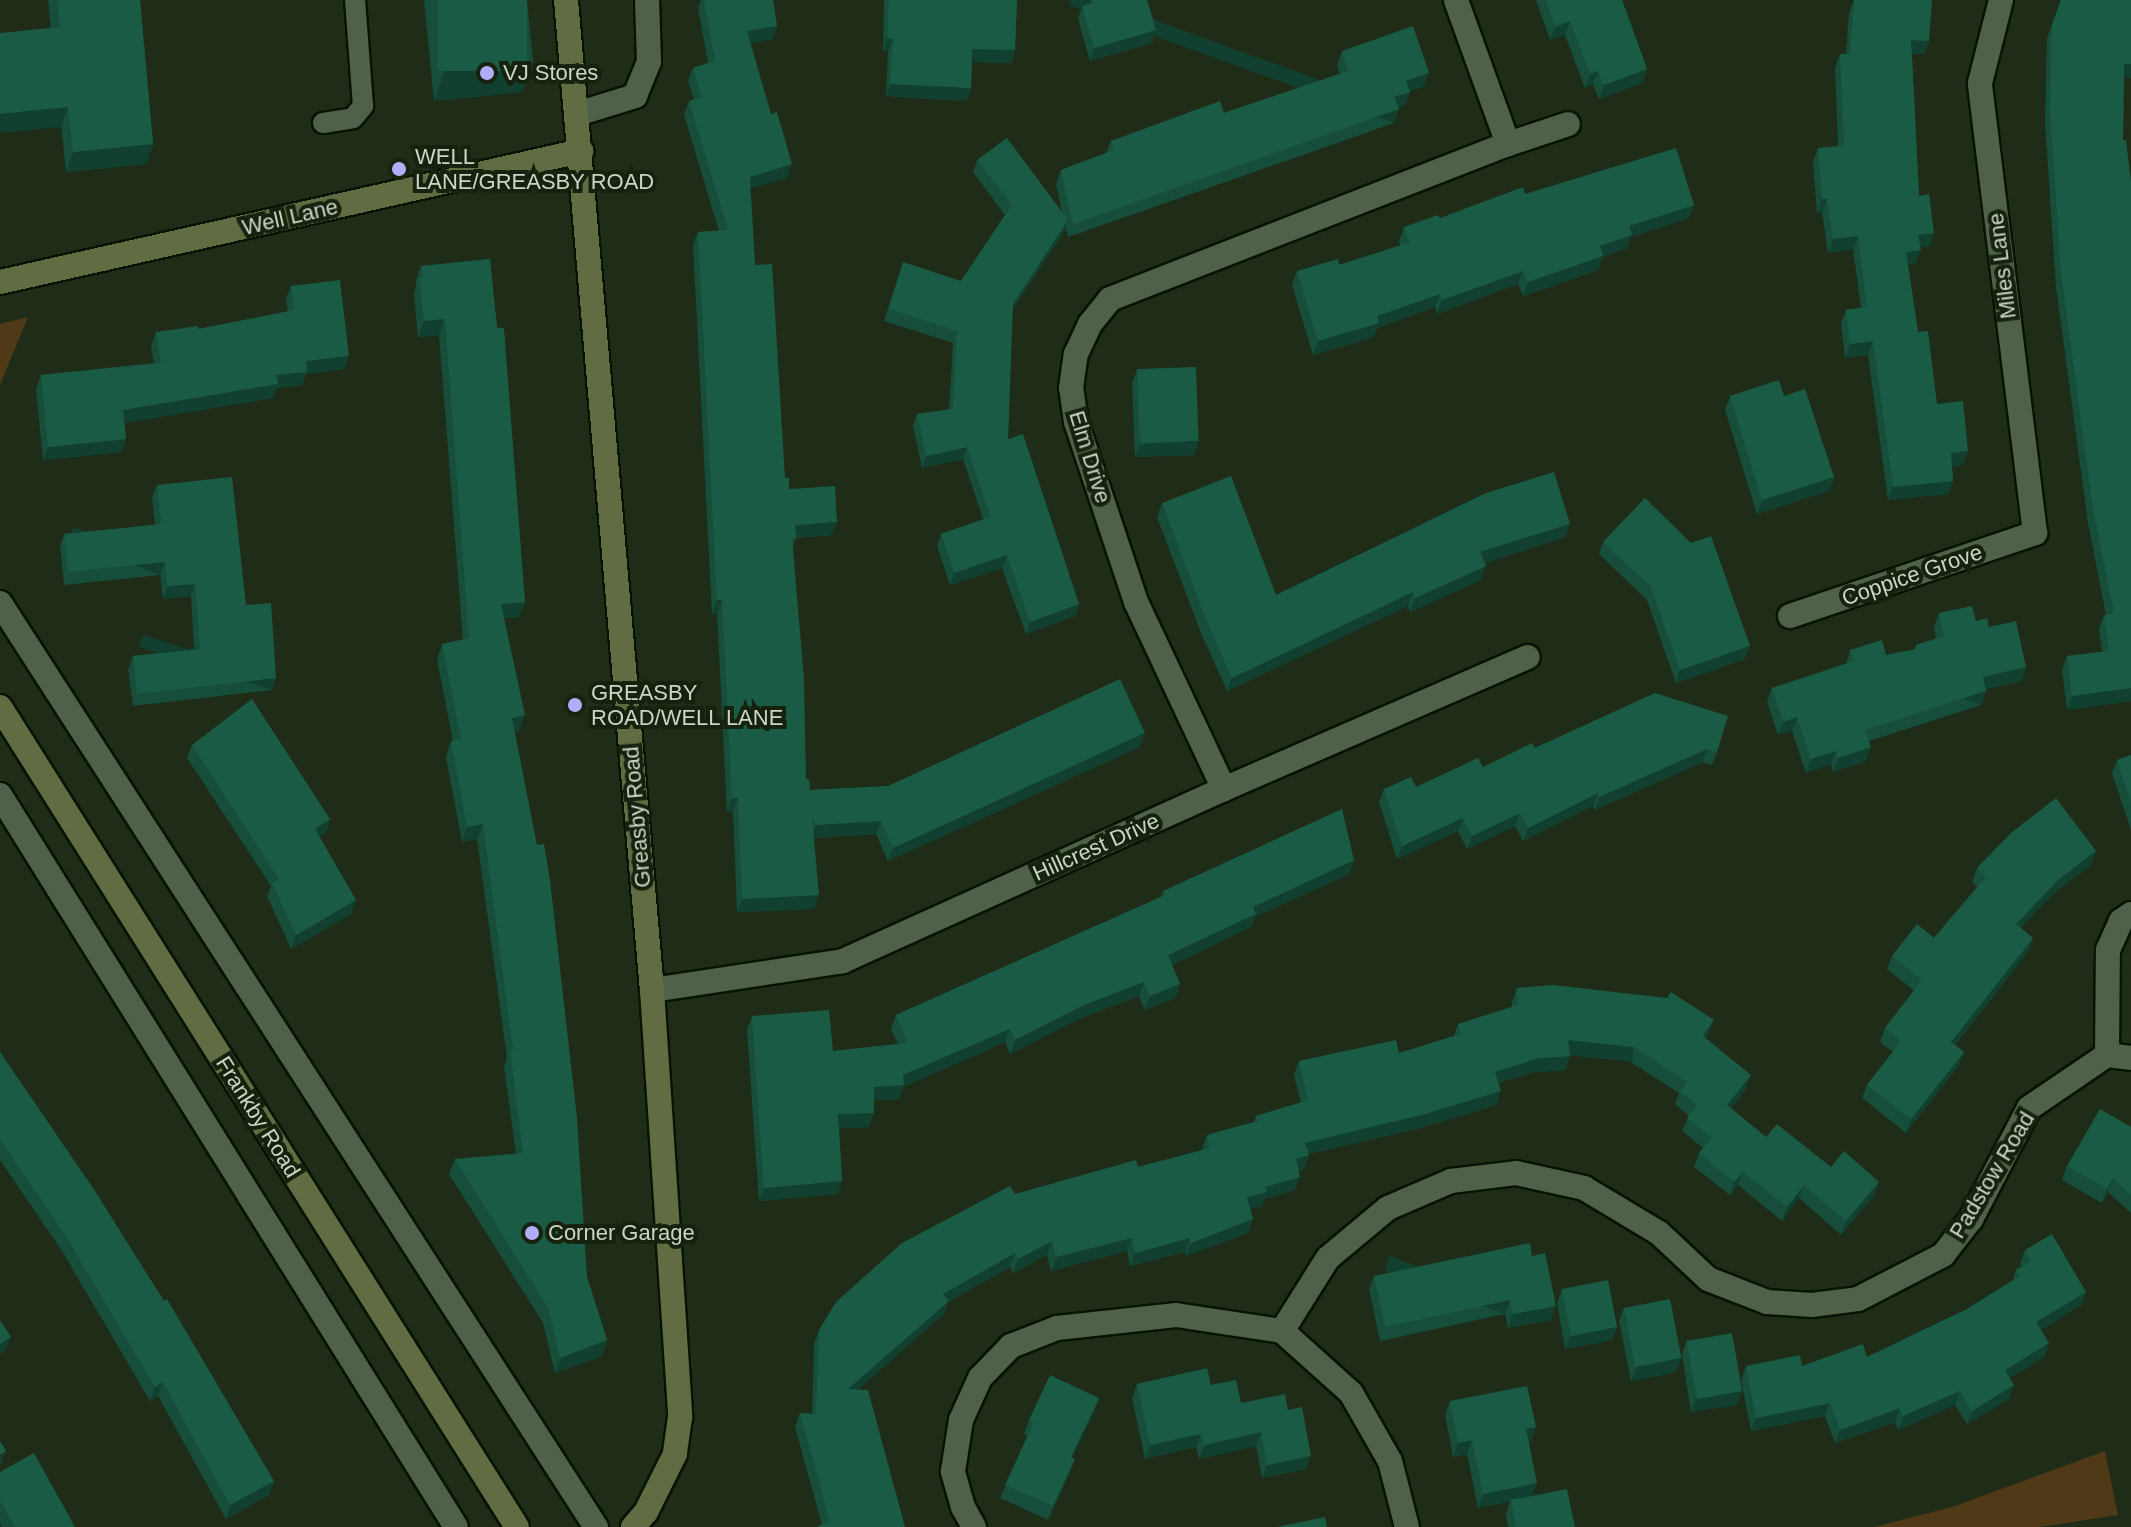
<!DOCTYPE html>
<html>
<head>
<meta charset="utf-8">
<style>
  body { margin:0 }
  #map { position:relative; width:2131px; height:1527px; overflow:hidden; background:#1e2c18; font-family:Helvetica,sans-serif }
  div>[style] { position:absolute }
  .green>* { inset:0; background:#4f3916 }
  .roads { filter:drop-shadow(2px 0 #071403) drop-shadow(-2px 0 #071403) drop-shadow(0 2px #071403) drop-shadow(0 -2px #071403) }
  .lane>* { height:20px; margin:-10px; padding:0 10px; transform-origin:10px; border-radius:10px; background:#50614a }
  .street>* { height:24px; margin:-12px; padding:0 12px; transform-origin:12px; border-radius:12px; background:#50614a }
  .secondary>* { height:24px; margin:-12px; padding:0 12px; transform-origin:12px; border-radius:12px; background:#626c43 }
  .wall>* { inset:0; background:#164e3b }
  .shaded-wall>* { inset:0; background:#124030; transform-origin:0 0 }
  .building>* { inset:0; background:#1a5b45; transform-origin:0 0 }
  .dots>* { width:22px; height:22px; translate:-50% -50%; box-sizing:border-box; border:4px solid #14220e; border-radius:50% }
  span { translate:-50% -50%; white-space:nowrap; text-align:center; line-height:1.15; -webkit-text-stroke:8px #14220e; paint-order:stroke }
  .poi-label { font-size:22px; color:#cbd5c7 }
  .left { translate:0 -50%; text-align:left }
  .street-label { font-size:22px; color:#cbd5c7 }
</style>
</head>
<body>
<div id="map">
  <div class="green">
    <div style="clip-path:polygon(28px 317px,0 385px,0 324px)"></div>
    <div style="clip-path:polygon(2105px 1451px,2118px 1515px,2040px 1527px,1874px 1527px,1952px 1507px)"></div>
  </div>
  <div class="roads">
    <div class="lane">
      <div style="left:323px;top:123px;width:30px;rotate:-9deg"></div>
      <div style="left:353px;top:118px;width:16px;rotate:-50deg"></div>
      <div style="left:363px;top:106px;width:106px;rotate:-94.3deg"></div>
    </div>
    <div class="street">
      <div style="left:577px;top:114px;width:61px;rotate:-17.2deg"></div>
      <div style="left:635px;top:96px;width:37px;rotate:-68deg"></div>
      <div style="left:649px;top:62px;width:62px;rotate:-91.8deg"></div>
      <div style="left:1508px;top:144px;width:63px;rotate:-18.4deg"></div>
      <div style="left:0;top:603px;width:1100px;rotate:57.18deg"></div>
      <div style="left:1790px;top:616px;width:259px;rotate:-18.7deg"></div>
      <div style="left:2035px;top:533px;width:453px;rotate:-97deg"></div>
      <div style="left:1980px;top:83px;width:86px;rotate:-75.8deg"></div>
      <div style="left:1224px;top:789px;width:207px;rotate:-115.2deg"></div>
      <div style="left:1136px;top:602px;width:190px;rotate:-108.4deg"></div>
      <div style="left:1076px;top:422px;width:34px;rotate:-98deg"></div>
      <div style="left:1071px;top:388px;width:34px;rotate:-82deg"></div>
      <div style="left:1076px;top:354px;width:33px;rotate:-65deg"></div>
      <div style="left:1090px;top:324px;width:32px;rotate:-51deg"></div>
      <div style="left:1110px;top:299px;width:427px;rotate:-21.3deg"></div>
      <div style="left:1508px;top:144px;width:153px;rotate:-109.9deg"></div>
      <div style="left:0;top:795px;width:862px;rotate:58.08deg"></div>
      <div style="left:652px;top:990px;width:193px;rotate:-8.6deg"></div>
      <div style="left:843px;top:961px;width:418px;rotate:-24.3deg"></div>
      <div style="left:1224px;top:789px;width:331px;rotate:-23.5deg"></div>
      <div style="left:2107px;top:1055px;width:105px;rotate:-89.5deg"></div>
      <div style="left:2108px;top:950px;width:32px;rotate:-66deg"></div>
      <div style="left:2121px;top:921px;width:12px;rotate:-35deg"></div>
      <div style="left:1282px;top:1331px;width:86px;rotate:-57.8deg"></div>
      <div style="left:1328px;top:1258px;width:78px;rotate:-39.8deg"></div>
      <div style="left:1388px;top:1208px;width:69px;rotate:-23.2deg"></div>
      <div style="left:1451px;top:1181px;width:65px;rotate:-7deg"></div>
      <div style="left:1516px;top:1173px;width:70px;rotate:12.4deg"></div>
      <div style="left:1584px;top:1188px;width:87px;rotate:31deg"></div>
      <div style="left:1659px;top:1233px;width:67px;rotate:43.2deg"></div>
      <div style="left:1708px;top:1279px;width:63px;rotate:21.3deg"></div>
      <div style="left:1767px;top:1302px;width:45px;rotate:3.8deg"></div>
      <div style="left:1812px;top:1305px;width:46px;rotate:-7.4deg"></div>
      <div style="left:1858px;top:1299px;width:96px;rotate:-27.4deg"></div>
      <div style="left:1943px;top:1255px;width:46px;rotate:-52.1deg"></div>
      <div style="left:1971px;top:1219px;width:125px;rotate:-62.4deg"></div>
      <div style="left:2029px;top:1108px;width:94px;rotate:-34.2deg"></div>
      <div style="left:2107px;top:1055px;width:24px;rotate:7deg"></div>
      <div style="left:1282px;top:1331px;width:93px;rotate:41.9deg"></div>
      <div style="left:1351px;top:1393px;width:78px;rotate:60.2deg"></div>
      <div style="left:1390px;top:1461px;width:68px;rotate:75.6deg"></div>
      <div style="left:974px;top:1527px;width:23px;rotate:-119deg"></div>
      <div style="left:963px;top:1507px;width:37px;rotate:-106deg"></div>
      <div style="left:953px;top:1471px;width:52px;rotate:-81.1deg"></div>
      <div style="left:961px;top:1420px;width:46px;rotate:-65.7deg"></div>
      <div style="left:980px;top:1378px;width:45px;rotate:-45.9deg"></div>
      <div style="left:1011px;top:1346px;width:49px;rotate:-21.4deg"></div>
      <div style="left:1057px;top:1328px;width:120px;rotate:-6.2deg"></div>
      <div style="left:1176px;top:1315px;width:107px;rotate:8.6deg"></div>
    </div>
    <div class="secondary">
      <div style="left:566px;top:0;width:994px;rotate:85.04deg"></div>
      <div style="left:652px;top:990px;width:428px;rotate:86.2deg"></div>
      <div style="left:680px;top:1417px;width:37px;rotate:98deg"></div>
      <div style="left:675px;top:1454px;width:65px;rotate:116.6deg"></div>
      <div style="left:646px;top:1512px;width:20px;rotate:131deg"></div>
      <div style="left:0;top:282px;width:596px;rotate:-12.71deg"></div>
      <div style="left:0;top:707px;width:969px;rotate:57.77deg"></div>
    </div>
  </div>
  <div class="wall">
    <div style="clip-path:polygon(48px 0,140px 0,153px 144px,146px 164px,66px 172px)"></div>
    <div style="clip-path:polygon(424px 0,527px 0,533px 62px,522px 92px,434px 101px)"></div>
    <div style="clip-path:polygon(701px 0,773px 0,777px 26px,772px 39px,750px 43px,787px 178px,750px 188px,755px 265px,785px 478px,789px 489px,832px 535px,796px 538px,793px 547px,806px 779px,810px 790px,888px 786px,1140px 747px,888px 861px,876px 834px,814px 838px,814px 909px,737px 912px,733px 811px,727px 812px,717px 613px,712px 614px,693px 245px,698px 232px,719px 231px,684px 115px,689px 101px,694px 100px,688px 81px,693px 68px,708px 63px,698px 8px)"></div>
    <div style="clip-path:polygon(884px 0,1017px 0,1015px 50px,1011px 63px,972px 62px,971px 88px,966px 101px,886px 96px,888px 51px,883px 51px)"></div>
    <div style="clip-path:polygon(1083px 0,1147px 0,1156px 30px,1152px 43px,1090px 61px,1078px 19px,1082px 6px,1085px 5px)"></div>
    <div style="clip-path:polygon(1536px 0,1622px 0,1647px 69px,1642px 83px,1599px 99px,1593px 84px,1585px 88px,1565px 35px,1550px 40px)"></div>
    <div style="clip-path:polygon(1854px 0,1929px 41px,1924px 54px,1912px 54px,1919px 196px,1934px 233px,1930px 246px,1921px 247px,1916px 263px,1908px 264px,1918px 332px,1937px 404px,1963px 465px,1952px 466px,1953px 481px,1948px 494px,1888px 500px,1868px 355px,1845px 358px,1841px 323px,1846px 310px,1861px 308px,1853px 249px,1828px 253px,1822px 212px,1817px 213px,1813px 162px,1818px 148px,1838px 146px,1835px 68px,1840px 54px,1846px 54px,1849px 13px)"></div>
    <div style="clip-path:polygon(2061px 0,2131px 0,2131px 78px,2124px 77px,2123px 140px,2131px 182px,2131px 701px,2067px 710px,2062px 670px,2067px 656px,2102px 652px,2099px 629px,2104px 615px,2106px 615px,2088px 523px,2056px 287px,2045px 122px,2047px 38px)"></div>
    <div style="clip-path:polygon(1342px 51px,1424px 86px,1410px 91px,1405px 105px,1398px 108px,1394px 123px,1068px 237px,1066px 228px,1064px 232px,1012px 310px,1008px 439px,1079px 604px,1075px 616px,1026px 634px,1002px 568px,950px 585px,937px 546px,941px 534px,983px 519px,963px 459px,922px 468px,913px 426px,917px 414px,949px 409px,953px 343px,884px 321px,899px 274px,961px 281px,1005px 215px,973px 172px,977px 160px,1062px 212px,1056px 184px,1061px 170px,1106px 153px,1111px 141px,1224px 113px,1340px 74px,1337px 65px)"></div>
    <div style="clip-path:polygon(1525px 194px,1694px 205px,1689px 218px,1631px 237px,1627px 248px,1602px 257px,1598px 270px,1523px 296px,1518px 284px,1437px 314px,1435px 307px,1377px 328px,1374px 337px,1313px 355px,1292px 285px,1297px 271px,1339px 265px,1400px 245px,1399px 241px,1404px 227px,1440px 218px)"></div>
    <div style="clip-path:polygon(490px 259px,525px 602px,519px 617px,504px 618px,519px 731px,515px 732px,587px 1277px,607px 1340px,602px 1356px,555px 1373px,543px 1323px,449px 1174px,455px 1159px,516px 1154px,504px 1066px,507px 1058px,477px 839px,462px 842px,446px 757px,451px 741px,453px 741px,437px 660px,442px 644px,463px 640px,439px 335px,418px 337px,414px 294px,416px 286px,416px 281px,421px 266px)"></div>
    <div style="clip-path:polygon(291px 286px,344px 369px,306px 374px,302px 385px,276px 388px,273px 398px,124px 423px,126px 439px,121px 452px,43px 460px,36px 389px,41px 375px,154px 363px,151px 346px,156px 332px,198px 329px,288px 312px,286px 299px)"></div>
    <div style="clip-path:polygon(1137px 370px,1194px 455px,1135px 457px,1132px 383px)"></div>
    <div style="clip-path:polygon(1730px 396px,1784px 396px,1834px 477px,1829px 491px,1757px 514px,1725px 410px)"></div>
    <div style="clip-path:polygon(157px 485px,246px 605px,276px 678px,272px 690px,133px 706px,128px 669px,133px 656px,194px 649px,191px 596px,163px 599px,160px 575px,64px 585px,60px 546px,64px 534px,155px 525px,152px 497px)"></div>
    <div style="clip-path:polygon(1162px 503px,1276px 595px,1565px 537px,1485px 563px,1481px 580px,1410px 612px,1408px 606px,1227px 691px,1201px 633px,1157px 517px)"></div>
    <div style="clip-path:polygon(1603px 542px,1745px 659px,1676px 683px,1647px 600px,1599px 554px)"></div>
    <div style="clip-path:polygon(1939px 613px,1976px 621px,1989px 627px,2026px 667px,2021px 681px,1986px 689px,1986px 691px,1981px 705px,1869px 741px,1866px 761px,1833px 772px,1831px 764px,1806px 773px,1792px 731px,1778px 735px,1767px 702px,1772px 688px,1846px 664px,1850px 650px,1886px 655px,1914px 650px,1916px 645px,1936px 639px,1934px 627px)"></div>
    <div style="clip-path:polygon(1655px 693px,1717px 752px,1712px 765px,1703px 762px,1595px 810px,1593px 806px,1523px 841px,1515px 826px,1467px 849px,1458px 831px,1397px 859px,1379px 802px,1384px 789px,1416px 787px,1483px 767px,1535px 748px)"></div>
    <div style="clip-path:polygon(192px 745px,330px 819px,326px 832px,319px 836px,356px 900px,351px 914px,291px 949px,267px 896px,271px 886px,187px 758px)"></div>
    <div style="clip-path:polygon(2131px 755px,2131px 830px,2112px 773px,2117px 760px)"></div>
    <div style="clip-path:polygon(1354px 860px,1349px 874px,1255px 917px,1251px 927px,1172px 965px,1180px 984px,1175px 998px,1145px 1010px,1139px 996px,1079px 1019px,1010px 1054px,1005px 1042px,903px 1087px,899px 1099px,874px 1100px,869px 1127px,839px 1128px,842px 1181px,837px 1194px,759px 1201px,747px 1030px,752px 1016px,833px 1051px,898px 1044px,891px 1029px,896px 1015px,1161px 897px,1163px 891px)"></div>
    <div style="clip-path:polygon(2091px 865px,2053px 894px,2020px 928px,2033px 938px,2028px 952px,1955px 1045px,1964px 1052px,1959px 1065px,1906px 1133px,1862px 1098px,1867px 1085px,1893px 1052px,1880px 1042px,1885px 1028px,1914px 991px,1887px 969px,1892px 956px,1934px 938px,1977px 887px,1972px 882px,1977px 868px)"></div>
    <div style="clip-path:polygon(1517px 988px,1709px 1034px,1706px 1038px,1746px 1089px,1731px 1108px,1766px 1137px,1831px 1167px,1874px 1196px,1841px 1235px,1799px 1198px,1782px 1221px,1738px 1185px,1730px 1195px,1694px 1167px,1699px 1153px,1703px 1148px,1682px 1131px,1689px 1116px,1675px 1104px,1679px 1093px,1629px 1061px,1570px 1054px,1565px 1070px,1534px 1072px,1498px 1083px,1496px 1105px,1420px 1128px,1309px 1154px,1304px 1169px,1299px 1171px,1295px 1190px,1264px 1199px,1262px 1206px,1250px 1209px,1248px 1233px,1186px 1256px,1185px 1252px,1130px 1266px,1127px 1251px,1051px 1271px,1047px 1255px,1013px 1273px,1010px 1267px,948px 1302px,944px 1314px,858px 1389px,905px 1527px,817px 1527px,822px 1525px,795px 1427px,800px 1413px,812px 1414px,814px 1344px,819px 1330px,1015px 1194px,1138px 1167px,1202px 1150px,1207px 1135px,1254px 1122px,1256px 1116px,1301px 1103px,1294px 1075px,1299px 1061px,1399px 1053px,1454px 1036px,1458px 1024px,1512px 1007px,1512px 1002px)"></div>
    <div style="clip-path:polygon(0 1052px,274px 1481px,269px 1495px,226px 1519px,158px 1396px,150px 1401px,62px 1251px,0 1160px)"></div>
    <div style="clip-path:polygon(2131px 1127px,2131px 1213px,2108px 1192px,2102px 1203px,2062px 1180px,2067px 1166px)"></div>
    <div style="clip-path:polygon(2025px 1250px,2086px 1292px,2081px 1305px,2041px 1330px,2049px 1343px,2044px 1357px,2010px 1378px,2009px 1399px,1967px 1424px,1955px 1405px,1898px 1430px,1895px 1422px,1835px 1443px,1825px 1416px,1751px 1431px,1741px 1380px,1746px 1366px,1802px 1366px,1867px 1357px,1967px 1309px,2013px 1280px,2016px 1270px,2022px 1266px,2020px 1264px)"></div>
    <div style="clip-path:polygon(1532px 1256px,1551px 1320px,1508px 1328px,1505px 1314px,1380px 1341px,1369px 1289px,1374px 1276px)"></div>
    <div style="clip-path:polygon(1562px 1289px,1612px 1340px,1565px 1349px,1557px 1303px)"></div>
    <div style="clip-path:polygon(1624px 1307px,1676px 1372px,1631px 1381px,1619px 1321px)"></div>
    <div style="clip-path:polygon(1687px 1340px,1742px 1391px,1737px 1405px,1691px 1412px,1682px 1354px)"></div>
    <div style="clip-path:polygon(1137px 1384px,1211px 1385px,1241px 1403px,1288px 1410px,1306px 1469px,1262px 1478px,1256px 1446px,1199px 1459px,1196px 1447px,1145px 1459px,1132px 1398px)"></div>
    <div style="clip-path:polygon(1099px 1398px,1094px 1412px,1072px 1457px,1070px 1472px,1048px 1520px,1000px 1498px,1028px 1436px,1024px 1434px,1029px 1420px)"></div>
    <div style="clip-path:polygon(1450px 1401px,1531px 1441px,1529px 1441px,1532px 1496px,1575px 1527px,1508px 1527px,1506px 1514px,1510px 1501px,1478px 1508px,1467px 1454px,1453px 1457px,1445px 1415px)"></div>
    <div style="clip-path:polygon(0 1472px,75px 1527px,2px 1527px,0 1523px)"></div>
  </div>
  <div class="shaded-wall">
    <div style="clip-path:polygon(1570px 21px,1565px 35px,1550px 40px,1555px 27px)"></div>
    <div style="clip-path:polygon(777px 26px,772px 39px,742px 45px,747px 31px)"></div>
    <div style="clip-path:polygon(1156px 30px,1152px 43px,1090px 61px,1094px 48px)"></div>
    <div style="clip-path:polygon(887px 38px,893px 39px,888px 51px,883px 51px)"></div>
    <div style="clip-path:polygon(1911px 40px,1929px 41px,1924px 54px,1906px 53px)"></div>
    <div style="clip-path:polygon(972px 49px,1015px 50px,1011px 63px,968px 62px)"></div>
    <div style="clip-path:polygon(533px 62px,522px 92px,434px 101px,445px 71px)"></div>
    <div style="clip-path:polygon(2124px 64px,2131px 64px,2131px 78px,2119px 77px)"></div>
    <div style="clip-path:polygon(1647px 69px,1642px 83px,1599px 99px,1604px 85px)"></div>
    <div style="clip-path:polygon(1598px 71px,1593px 84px,1585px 88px,1590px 74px)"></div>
    <div style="clip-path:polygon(1429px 73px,1424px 86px,1401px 95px,1406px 81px)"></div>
    <div style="clip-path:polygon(890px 84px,971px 88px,966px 101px,886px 96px)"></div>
    <div style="clip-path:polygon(1410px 92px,1405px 105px,1390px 111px,1394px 97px)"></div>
    <div style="clip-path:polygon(68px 107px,61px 127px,0 133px,0 114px)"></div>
    <div style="left:1399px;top:109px;width:15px;height:346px;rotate:110deg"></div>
    <div style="clip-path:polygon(153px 144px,146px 164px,66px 172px,73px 152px)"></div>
    <div style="clip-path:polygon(792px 164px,787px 178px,745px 190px,750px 177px)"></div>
    <div style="clip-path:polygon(1822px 199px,1827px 199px,1822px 212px,1817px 213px)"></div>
    <div style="clip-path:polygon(1694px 205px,1689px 218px,1631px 237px,1627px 248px,1602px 257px,1598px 270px,1523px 296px,1528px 282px,1600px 246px,1629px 226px)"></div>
    <div style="clip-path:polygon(1068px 220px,1064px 232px,1008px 316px,1013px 304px)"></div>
    <div style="clip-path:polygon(1934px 233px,1930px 246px,1914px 248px,1918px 235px)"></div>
    <div style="clip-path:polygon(1858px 236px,1853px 249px,1828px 253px,1833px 239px)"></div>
    <div style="clip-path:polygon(1921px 250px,1916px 263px,1901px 265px,1906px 252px)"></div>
    <div style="clip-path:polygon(1523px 271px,1518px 284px,1437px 314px,1442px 300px)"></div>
    <div style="clip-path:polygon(1440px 294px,1435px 307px,1377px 328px,1374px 337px,1313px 355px,1318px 341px,1377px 316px)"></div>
    <div style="clip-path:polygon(445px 319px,439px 335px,418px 337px,424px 321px)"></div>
    <div style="clip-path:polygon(1873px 341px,1868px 355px,1845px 358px,1850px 344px)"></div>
    <div style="clip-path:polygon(349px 356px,344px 369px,306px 374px,302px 385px,276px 388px,273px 398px,118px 424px,123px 410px,276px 375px,306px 361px)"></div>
    <div style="clip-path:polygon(126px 439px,121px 452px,43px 460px,48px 447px)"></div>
    <div style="clip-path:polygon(1199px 441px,1194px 455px,1135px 457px,1140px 444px)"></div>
    <div style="clip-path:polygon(967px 447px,963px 459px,922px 468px,926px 456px)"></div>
    <div style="clip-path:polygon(1968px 451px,1963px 465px,1946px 466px,1951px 453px)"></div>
    <div style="clip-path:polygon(1834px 477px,1829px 491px,1757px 514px,1762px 500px)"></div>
    <div style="clip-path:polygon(1953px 481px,1948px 494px,1888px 500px,1893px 487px)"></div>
    <div style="clip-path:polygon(837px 522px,832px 535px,790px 538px,795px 525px)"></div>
    <div style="clip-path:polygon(1570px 524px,1565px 537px,1475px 566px,1480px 552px)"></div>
    <div style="clip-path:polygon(1007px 555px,1002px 568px,950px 585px,954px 573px)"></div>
    <div style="left:165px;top:562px;width:14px;height:98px;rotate:111deg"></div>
    <div style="clip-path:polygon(1486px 566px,1481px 580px,1410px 612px,1415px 598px)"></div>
    <div style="clip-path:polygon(195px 584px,191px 596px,163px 599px,167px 586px)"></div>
    <div style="clip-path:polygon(1413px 592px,1408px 606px,1227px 691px,1232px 678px)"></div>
    <div style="clip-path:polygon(717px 600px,722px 600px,717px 613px,712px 614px)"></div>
    <div style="clip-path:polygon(525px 602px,519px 617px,495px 619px,501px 604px)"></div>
    <div style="clip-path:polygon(1079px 604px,1075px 616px,1026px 634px,1030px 622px)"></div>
    <div style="clip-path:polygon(1750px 646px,1745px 659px,1676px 683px,1680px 670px)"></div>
    <div style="clip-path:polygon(2026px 667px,2021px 681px,1978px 690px,1983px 677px)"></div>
    <div style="left:276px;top:678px;width:13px;height:140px;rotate:108deg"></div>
    <div style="clip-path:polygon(2131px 688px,2131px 701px,2067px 710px,2072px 696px)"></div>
    <div style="left:1986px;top:691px;width:15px;height:127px;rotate:110deg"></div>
    <div style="clip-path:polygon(525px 715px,519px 731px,507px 734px,512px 718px)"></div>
    <div style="clip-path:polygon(1797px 717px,1792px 731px,1778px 735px,1783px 722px)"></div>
    <div style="clip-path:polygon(1145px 733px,1140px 747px,888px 861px,893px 848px)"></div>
    <div style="clip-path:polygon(1871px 747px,1866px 761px,1833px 772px,1838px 758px)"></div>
    <div style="clip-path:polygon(1707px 749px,1703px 762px,1595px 810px,1599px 797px)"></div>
    <div style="clip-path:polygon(1836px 751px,1831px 764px,1806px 773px,1811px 759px)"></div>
    <div style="clip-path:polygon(1598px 793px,1593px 806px,1523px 841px,1528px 828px)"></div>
    <div style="clip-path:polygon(732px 798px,738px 798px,733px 811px,727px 812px)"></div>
    <div style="clip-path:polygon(1520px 813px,1515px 826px,1467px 849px,1472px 836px)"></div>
    <div style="clip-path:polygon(1463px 818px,1458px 831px,1397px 859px,1402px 846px)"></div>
    <div style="clip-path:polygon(330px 819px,326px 832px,310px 842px,315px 829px)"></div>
    <div style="clip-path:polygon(881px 821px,876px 834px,811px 838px,816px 825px)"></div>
    <div style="clip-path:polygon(483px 824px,477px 839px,462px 842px,467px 827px)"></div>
    <div style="clip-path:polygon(2096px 851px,2091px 865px,2053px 894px,2011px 938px,2016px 924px,2058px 880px)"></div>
    <div style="clip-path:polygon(1354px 860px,1349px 874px,1255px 917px,1251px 927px,1163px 969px,1168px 955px,1253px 907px)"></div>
    <div style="clip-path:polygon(819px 895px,814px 909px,737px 912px,742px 899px)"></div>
    <div style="clip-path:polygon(356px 900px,351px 914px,291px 949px,296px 935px)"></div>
    <div style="clip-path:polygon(2033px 938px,2028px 952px,1946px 1055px,1951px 1042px)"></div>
    <div style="clip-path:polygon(1144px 982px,1139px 996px,1079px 1019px,1010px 1054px,1015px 1040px,1084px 1005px)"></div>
    <div style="clip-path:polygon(1180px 984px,1175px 998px,1145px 1010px,1150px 996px)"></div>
    <div style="clip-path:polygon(1714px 1020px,1709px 1034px,1698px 1050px,1703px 1036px)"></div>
    <div style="clip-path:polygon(1010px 1029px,1005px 1042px,903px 1087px,899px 1099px,869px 1101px,874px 1087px)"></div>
    <div style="left:1568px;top:1040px;width:66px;height:15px;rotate:6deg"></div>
    <div style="clip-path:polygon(1964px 1052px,1959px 1065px,1906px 1133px,1911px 1119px)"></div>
    <div style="clip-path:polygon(1570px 1056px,1565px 1070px,1534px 1072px,1490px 1085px,1495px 1072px,1539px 1058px)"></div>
    <div style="clip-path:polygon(1751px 1075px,1746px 1089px,1722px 1119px,1727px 1105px)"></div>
    <div style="clip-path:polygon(1501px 1091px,1496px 1105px,1420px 1128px,1300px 1156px,1305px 1143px)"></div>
    <div style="clip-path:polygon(874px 1113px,869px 1127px,833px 1128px,838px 1114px)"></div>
    <div style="clip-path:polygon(1309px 1155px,1304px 1169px,1291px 1173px,1296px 1159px)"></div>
    <div style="clip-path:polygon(1743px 1172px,1738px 1185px,1730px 1195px,1734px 1182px)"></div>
    <div style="clip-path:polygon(1300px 1177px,1295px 1190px,1264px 1199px,1262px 1206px,1242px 1211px,1247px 1197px,1265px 1187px)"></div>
    <div style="clip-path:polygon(2113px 1178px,2108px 1192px,2102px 1203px,2107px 1189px)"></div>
    <div style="clip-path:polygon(842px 1181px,837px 1194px,759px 1201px,764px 1188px)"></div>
    <div style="clip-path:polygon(1879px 1182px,1874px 1196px,1841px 1235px,1846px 1221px)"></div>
    <div style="clip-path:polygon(1804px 1185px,1799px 1198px,1782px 1221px,1787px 1207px)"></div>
    <div style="clip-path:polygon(1253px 1219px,1248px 1233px,1186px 1256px,1191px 1243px)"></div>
    <div style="clip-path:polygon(1132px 1238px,1127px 1251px,1051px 1271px,1056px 1257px)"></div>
    <div style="clip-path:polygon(1190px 1238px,1185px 1252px,1130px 1266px,1135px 1253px)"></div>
    <div style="clip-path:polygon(1052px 1241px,1047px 1255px,1013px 1273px,1018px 1259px)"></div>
    <div style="clip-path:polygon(1015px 1253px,1010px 1267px,948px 1302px,944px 1314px,843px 1403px,848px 1389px,943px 1294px)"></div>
    <div style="clip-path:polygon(2086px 1292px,2081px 1305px,2031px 1336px,2036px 1322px)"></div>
    <div style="left:1510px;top:1300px;width:15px;height:128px;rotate:110deg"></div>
    <div style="clip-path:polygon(1556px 1306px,1551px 1320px,1508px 1328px,1513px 1314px)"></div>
    <div style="clip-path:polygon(1617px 1327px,1612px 1340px,1565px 1349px,1570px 1336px)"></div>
    <div style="clip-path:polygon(11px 1337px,6px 1350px,0 1354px,0 1344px)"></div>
    <div style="clip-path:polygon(607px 1340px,602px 1356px,555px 1373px,560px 1358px)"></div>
    <div style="clip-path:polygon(2049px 1343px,2044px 1357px,2000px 1384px,2005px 1370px)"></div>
    <div style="clip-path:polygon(1681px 1358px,1676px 1372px,1631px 1381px,1636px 1367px)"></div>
    <div style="clip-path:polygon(163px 1382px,158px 1396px,150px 1401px,155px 1387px)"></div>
    <div style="clip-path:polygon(2014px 1385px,2009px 1399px,1967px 1424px,1972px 1411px)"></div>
    <div style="clip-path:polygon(1742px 1391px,1737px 1405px,1691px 1412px,1696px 1398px)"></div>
    <div style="clip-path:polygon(1960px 1391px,1955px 1405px,1898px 1430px,1903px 1416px)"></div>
    <div style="clip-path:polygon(1099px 1398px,1094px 1412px,1066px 1470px,1071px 1457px)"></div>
    <div style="clip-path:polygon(1830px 1403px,1825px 1416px,1751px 1431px,1756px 1418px)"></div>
    <div style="clip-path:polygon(1900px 1408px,1895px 1422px,1835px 1443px,1840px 1430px)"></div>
    <div style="clip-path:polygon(1536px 1427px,1531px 1441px,1521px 1443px,1526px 1429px)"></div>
    <div style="clip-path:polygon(1261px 1432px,1256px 1446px,1199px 1459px,1204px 1445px)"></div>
    <div style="clip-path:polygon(1201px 1434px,1196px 1447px,1145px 1459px,1150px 1445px)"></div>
    <div style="clip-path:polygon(1472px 1440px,1467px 1454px,1453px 1457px,1458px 1443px)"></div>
    <div style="clip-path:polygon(6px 1451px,1px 1464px,0 1465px,0 1455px)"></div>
    <div style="clip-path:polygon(1311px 1456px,1306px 1469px,1262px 1478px,1267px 1465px)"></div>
    <div style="clip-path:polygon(1075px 1459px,1070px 1472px,1048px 1520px,1053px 1506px)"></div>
    <div style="clip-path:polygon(274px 1481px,269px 1495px,226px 1519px,230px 1505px)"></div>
    <div style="clip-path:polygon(1537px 1483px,1532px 1496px,1478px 1508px,1483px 1494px)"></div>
  </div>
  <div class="building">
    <div style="clip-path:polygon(57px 0,140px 0,153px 144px,73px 152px,68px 107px,0 114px,0 33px,60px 27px)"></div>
    <div style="left:438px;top:0;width:89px;height:71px"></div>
    <div style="clip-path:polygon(704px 0,773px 0,777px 26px,747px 31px,771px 114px,777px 112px,792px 164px,750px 177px,755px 265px,772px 264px,785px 478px,789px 478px,789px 489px,835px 486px,837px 522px,795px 525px,796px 538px,792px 538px,804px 679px,806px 779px,809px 779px,810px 790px,888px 786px,1120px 679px,1145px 733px,893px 848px,881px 821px,816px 825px,812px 817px,819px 895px,742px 899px,738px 798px,732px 798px,722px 600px,717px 600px,698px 232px,728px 230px,689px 101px,702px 97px,693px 68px,715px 61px)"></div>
    <div style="clip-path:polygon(889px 0,1017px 0,1015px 50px,972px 49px,971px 88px,890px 84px,893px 39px,887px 38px)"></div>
    <div style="clip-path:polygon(1092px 0,1147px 0,1156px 30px,1094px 48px,1082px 6px,1092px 3px)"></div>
    <div style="clip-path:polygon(1546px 0,1622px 0,1647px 69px,1604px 85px,1598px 71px,1590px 74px,1570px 21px,1555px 27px)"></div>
    <div style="clip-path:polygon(1854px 0,1932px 0,1929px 41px,1911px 40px,1919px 196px,1929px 194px,1934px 233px,1918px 235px,1921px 250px,1906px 252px,1918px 332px,1928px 331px,1937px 404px,1963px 401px,1968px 451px,1951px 453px,1953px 481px,1893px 487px,1873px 341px,1850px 344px,1846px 310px,1867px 307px,1858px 236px,1833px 239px,1827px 199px,1822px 199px,1818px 148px,1844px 146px,1840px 54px,1850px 54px)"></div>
    <div style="clip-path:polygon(2061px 0,2131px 0,2131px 64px,2124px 64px,2123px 140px,2126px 140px,2131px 182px,2131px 688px,2072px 696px,2067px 656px,2109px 651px,2104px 615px,2114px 614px,2093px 509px,2061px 273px,2050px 108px,2052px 25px)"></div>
    <div style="clip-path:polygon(1413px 26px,1429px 73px,1406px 81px,1410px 92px,1394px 97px,1399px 109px,1073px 224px,1061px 170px,1114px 150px,1111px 141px,1220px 101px,1224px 113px,1348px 71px,1342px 51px)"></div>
    <div style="clip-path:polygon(1007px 138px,1068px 220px,1013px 304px,1008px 439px,1023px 434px,1079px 604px,1030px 622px,1007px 555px,954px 573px,941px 534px,991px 517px,967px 447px,926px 456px,917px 414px,953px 409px,957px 331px,889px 309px,903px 262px,961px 281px,1012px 205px,977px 160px)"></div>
    <div style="clip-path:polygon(1676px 148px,1694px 205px,1629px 226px,1632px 235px,1600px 246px,1603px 256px,1528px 282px,1523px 271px,1442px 300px,1440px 294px,1377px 316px,1379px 323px,1318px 341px,1297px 271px,1338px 259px,1339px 265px,1409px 243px,1404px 227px,1438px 215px,1440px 218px,1523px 187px,1525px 194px)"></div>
    <div style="clip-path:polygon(490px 259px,497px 328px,504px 328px,525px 602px,501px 604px,525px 715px,512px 718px,537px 845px,544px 844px,550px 880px,577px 1118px,587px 1277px,607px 1340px,560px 1358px,548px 1308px,455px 1159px,523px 1153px,510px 1050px,513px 1050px,483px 824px,467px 827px,451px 741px,461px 739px,442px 644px,469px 638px,445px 319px,424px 321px,419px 278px,423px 278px,421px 266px)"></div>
    <div style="clip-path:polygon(340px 280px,349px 356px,306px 361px,307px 372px,276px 375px,278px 384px,123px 410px,126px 439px,48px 447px,41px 375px,161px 363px,156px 332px,198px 326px,198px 329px,294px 310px,291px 286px)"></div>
    <div style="left:1196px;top:367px;width:74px;height:59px;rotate:88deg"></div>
    <div style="clip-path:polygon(1779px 380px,1784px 396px,1805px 389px,1834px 477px,1762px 500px,1730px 396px)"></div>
    <div style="clip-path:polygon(1554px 472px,1570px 524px,1480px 552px,1486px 566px,1415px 598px,1413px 592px,1232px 678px,1206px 619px,1162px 503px,1231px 476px,1276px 595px,1486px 493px)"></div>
    <div style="clip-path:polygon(232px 477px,246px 605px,271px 603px,276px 678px,137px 694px,133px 656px,200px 649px,195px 584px,167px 586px,165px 562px,68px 572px,64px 534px,161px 524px,157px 485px)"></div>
    <div style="clip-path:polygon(1645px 498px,1691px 543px,1711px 536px,1750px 646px,1680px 670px,1651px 587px,1603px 542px)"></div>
    <div style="clip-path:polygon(1972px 606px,1976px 621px,1987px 618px,1989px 627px,2016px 621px,2026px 667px,1983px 677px,1986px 691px,1865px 730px,1871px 747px,1838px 758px,1836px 751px,1811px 759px,1797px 717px,1783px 722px,1772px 688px,1854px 661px,1850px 650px,1882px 640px,1886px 655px,1916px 649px,1916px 645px,1944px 636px,1939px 613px)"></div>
    <div style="clip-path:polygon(1655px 693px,1728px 716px,1717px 752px,1707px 749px,1599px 797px,1598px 793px,1528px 828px,1520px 813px,1472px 836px,1463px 818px,1402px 846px,1384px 789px,1411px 777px,1416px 787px,1478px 758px,1483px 767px,1532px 743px,1535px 748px)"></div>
    <div style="clip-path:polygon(252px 699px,330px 819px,315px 829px,356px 900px,296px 935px,272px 883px,279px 879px,192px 745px)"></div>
    <div style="clip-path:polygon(2131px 755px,2131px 802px,2117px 760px)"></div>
    <div style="clip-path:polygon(2056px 798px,2096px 851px,2058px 880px,2016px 924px,2033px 938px,1951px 1042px,1964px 1052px,1911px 1119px,1867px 1085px,1901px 1041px,1885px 1028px,1922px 980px,1892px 956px,1917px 924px,1934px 938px,1986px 877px,1977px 868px,2011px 833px)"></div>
    <div style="clip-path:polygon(1342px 809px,1354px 860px,1253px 907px,1256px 914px,1168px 955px,1180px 984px,1150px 996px,1144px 982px,1084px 1005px,1015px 1040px,1010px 1029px,903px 1075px,904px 1085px,874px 1087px,874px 1113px,838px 1114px,842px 1181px,764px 1188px,752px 1016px,829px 1010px,833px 1051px,908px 1043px,896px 1015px,1165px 895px,1163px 891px)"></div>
    <div style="clip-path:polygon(1553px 985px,1667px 998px,1671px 992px,1714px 1020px,1703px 1036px,1751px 1075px,1727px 1105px,1766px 1137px,1777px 1124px,1831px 1167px,1844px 1151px,1879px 1182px,1846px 1221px,1804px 1185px,1787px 1207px,1743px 1172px,1734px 1182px,1699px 1153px,1712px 1138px,1687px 1118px,1697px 1105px,1680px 1091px,1687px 1082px,1634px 1047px,1568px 1040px,1570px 1056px,1539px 1058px,1495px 1072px,1501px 1091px,1425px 1114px,1305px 1143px,1309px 1155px,1296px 1159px,1300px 1177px,1265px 1187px,1267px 1192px,1247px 1197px,1253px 1219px,1191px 1243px,1190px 1238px,1135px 1253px,1132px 1238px,1056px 1257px,1052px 1241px,1018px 1259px,1015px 1253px,943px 1294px,949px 1301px,848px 1389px,868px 1390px,905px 1527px,818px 1527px,818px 1526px,830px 1522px,800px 1413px,816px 1414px,819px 1330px,836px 1302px,902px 1243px,1010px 1186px,1015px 1194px,1136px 1160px,1138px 1167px,1210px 1148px,1207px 1135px,1258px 1121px,1256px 1116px,1308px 1100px,1299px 1061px,1396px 1040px,1399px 1053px,1461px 1034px,1458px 1024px,1518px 1005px,1517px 988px)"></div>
    <div style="clip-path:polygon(0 1052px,95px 1191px,164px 1301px,167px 1299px,274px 1481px,230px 1505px,163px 1382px,155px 1387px,67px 1238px,0 1139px)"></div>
    <div style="clip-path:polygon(2100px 1109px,2131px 1127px,2131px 1195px,2113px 1178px,2107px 1189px,2067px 1166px)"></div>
    <div style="clip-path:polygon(2052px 1234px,2086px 1292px,2036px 1322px,2049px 1343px,2005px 1370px,2014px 1385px,1972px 1411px,1960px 1391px,1903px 1416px,1900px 1408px,1840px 1430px,1830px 1403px,1756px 1418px,1746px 1366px,1800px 1355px,1802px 1366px,1863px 1344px,1867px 1357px,1967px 1309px,2020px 1276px,2016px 1270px,2031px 1261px,2025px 1250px)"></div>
    <div style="clip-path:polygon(1530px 1243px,1532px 1256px,1545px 1253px,1556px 1306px,1513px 1314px,1510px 1300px,1385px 1327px,1374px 1276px)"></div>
    <div style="left:1608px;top:1280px;width:48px;height:47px;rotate:79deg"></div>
    <div style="left:1670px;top:1299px;width:60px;height:47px;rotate:79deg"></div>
    <div style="clip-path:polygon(0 1320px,11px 1337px,0 1344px)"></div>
    <div style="left:1732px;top:1333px;width:59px;height:46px;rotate:80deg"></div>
    <div style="clip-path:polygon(1207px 1368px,1211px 1385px,1236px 1380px,1241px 1403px,1285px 1394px,1288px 1410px,1302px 1407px,1311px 1456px,1267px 1465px,1261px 1432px,1204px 1445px,1201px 1434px,1150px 1445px,1137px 1384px)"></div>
    <div style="clip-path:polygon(1050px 1375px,1099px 1398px,1071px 1457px,1075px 1459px,1053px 1506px,1005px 1485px,1034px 1422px,1029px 1420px)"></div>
    <div style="clip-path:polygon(1527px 1386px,1536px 1427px,1526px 1429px,1537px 1483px,1483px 1494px,1472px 1440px,1458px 1443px,1450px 1401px)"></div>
    <div style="clip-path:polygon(0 1441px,6px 1451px,0 1455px)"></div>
    <div style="clip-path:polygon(34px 1453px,75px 1527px,15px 1527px,0 1500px,0 1472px)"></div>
    <div style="clip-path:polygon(1567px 1489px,1575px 1527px,1516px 1527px,1511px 1500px)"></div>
    <div style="clip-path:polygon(1325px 1517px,1327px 1527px,1277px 1527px)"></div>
  </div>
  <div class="dots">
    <div style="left:487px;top:73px;background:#b2adf9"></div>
    <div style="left:399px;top:169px;background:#b2adf9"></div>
    <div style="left:575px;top:705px;background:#b2adf9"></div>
    <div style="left:532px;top:1233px;background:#b2adf9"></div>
  </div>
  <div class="poi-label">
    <span class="left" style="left:503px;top:73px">VJ Stores</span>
    <span class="left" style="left:415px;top:169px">WELL<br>LANE/GREASBY ROAD</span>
    <span class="left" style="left:591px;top:705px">GREASBY<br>ROAD/WELL LANE</span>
    <span class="left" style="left:548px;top:1233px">Corner Garage</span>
  </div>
  <div class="street-label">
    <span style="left:290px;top:217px;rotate:-13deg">Well Lane</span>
    <span style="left:2002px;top:266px;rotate:-97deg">Miles Lane</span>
    <span style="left:1090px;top:457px;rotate:73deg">Elm Drive</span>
    <span style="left:1912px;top:575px;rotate:-19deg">Coppice Grove</span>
    <span style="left:637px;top:817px;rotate:-95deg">Greasby Road</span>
    <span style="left:1096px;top:847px;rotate:-24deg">Hillcrest Drive</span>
    <span style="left:258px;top:1117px;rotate:58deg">Frankby Road</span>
    <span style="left:1992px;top:1175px;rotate:-59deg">Padstow Road</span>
  </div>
</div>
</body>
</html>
